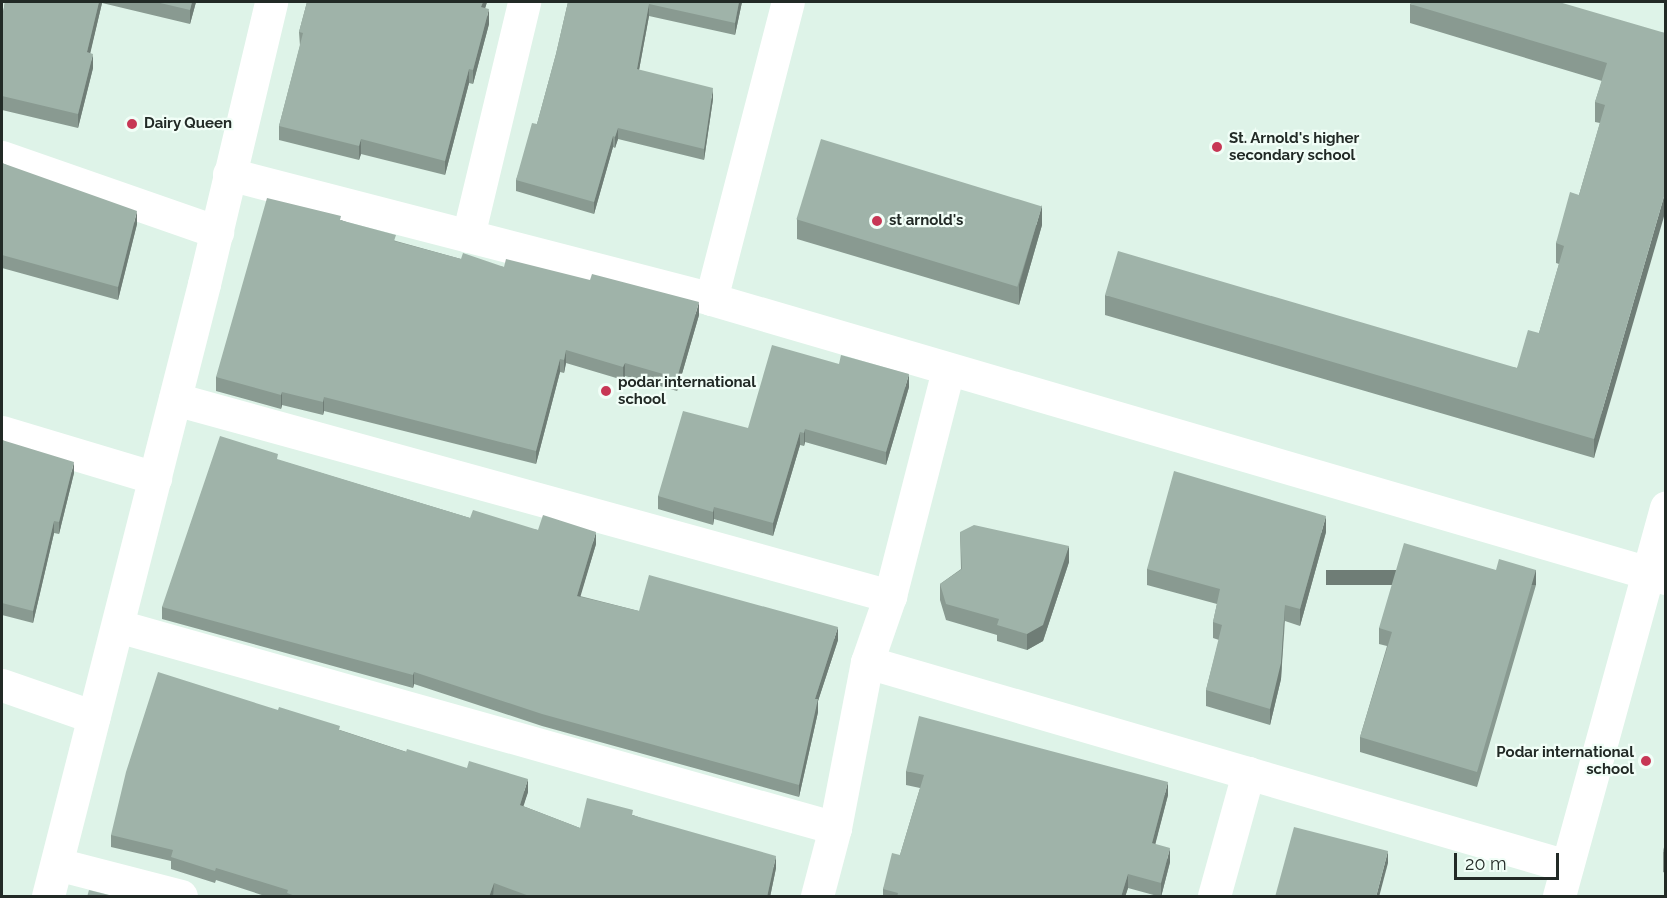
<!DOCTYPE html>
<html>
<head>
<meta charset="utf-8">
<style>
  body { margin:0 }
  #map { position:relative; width:1667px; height:898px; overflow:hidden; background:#def3e8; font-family:Raleway,sans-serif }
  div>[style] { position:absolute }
  .street>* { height:33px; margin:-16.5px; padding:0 16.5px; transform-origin:16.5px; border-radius:16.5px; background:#fff }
  .secondary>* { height:33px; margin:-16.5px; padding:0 16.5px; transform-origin:16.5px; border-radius:16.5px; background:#fff }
  .wall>* { inset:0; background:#899a91 }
  .shaded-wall>* { inset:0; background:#6f7d76; transform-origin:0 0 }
  .building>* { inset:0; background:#9fb3a9; transform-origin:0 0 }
  .dots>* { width:16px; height:16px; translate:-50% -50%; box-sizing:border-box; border:3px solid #f1fef7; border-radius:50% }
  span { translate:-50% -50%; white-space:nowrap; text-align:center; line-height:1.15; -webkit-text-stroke:4.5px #f1fef7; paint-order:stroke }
  .poi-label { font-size:15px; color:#222a26; font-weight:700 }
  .left { translate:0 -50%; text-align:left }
  .right { translate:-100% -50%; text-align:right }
  .frame { position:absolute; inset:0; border:3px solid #222a26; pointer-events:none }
  .scale { position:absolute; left:1454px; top:853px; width:105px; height:27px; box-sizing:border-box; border:3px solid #222a26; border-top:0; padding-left:8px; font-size:18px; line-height:21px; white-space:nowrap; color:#222a26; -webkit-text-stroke:4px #f1fef7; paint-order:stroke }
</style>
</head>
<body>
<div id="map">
  <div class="street">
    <div style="left:2px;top:157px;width:228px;rotate:19.2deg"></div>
    <div style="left:229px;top:174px;width:498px;rotate:14.5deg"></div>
    <div style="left:711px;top:299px;width:995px;rotate:16.29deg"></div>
    <div style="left:468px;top:236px;width:241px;rotate:-76.5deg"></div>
    <div style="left:711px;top:299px;width:307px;rotate:-75.5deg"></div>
    <div style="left:175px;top:399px;width:742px;rotate:15.4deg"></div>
    <div style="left:2px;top:432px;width:160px;rotate:16.7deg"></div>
    <div style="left:118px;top:626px;width:745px;rotate:15.73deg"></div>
    <div style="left:867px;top:662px;width:729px;rotate:16.25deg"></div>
    <div style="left:2px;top:685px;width:97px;rotate:19.2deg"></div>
    <div style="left:57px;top:864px;width:128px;rotate:14.5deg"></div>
    <div style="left:817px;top:896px;width:70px;rotate:-75.2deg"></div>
    <div style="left:835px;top:828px;width:169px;rotate:-79.1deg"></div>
    <div style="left:867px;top:662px;width:70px;rotate:-70.8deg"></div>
    <div style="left:890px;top:596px;width:233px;rotate:-75.6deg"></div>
    <div style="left:1214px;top:896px;width:128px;rotate:-74.5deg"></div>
    <div style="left:1559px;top:896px;width:403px;rotate:-74.6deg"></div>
  </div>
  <div class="secondary">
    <div style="left:48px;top:896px;width:632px;rotate:-75.7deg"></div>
    <div style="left:204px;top:284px;width:290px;rotate:-76.6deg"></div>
  </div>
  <div class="wall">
    <div style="clip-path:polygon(5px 2px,196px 2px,190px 24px,102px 3px,90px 53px,93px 68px,78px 128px,2px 110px,2px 18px)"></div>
    <div style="clip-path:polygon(307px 2px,487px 2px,485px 8px,489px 24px,473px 84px,469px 83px,445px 175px,361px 154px,359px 160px,279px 140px,279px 126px,300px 46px,299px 32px)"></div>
    <div style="clip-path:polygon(568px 2px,742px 2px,735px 35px,649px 16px,639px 70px,713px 99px,704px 160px,618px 139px,615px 148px,613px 147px,594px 214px,516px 191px,516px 180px,537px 124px,556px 54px)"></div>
    <div style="clip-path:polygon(1410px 4px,1665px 33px,1594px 458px,1105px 315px,1105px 295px,1517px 368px,1539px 333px,1559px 264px,1556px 263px,1556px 243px,1579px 195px,1600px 123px,1595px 122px,1595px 102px,1602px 81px,1410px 23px)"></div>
    <div style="clip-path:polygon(2px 163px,137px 224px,118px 300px,2px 268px)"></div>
    <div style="clip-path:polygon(797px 219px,1042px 225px,1019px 305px,797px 239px)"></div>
    <div style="clip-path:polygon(341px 220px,396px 241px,461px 259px,504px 267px,699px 315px,677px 391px,625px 376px,623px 380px,566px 363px,564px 373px,560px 372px,536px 464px,324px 411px,323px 415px,282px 405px,281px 409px,216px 391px,216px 377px)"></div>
    <div style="clip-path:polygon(909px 387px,886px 465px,805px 442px,804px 446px,800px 445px,773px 536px,714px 519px,713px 525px,658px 509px,658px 496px,748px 428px)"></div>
    <div style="clip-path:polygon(2px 440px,74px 473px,59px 534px,54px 533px,33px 623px,2px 615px)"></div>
    <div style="clip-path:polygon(278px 460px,470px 518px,538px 530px,596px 544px,580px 596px,639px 611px,838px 640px,818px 701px,818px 712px,799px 797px,542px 726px,414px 684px,413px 688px,162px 619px,162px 607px)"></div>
    <div style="clip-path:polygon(960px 532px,1069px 562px,1043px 641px,1027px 650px,997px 641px,997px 635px,946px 620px,940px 600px,940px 584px,961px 569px)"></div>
    <div style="clip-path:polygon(1326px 532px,1300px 626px,1285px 621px,1281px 679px,1270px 725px,1206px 706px,1206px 690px,1219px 640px,1213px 638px,1213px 622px,1217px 604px,1147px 585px,1147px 569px)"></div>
    <div style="clip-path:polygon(1496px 570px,1536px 585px,1477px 787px,1360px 752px,1360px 737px,1387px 646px,1379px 644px,1379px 628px)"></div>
    <div style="clip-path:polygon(340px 730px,528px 792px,523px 806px,580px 828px,633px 815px,776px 868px,770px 897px,497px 897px,494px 896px,493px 897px,268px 897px,216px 880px,215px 883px,171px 869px,171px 861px,111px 847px,111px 835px)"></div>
    <div style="clip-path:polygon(906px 771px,1168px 795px,1155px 844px,1170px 862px,1161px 897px,1128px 888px,1125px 897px,883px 897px,883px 889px,900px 855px,920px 788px,906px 785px)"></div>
    <div style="clip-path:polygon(1665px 843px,1665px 873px,1663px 872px,1663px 852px)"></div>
  </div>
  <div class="shaded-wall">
    <div style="clip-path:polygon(99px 2px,102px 2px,102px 3px,87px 67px,87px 52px)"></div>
    <div style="clip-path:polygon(192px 2px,196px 2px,190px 24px,190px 10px)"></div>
    <div style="clip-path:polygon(483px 2px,487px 2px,481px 22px,481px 7px)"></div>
    <div style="clip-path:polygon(739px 2px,742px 2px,735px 35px,735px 23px)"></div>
    <div style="clip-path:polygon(649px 4px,649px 16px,637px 81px,637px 69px)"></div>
    <div style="clip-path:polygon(489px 9px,489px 24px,473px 84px,473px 70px)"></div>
    <div style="clip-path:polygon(93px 54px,93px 68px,78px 128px,78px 114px)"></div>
    <div style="clip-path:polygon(469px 69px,469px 83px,445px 175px,445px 161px)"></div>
    <div style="clip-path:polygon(713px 88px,713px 99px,704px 160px,704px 149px)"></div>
    <div style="clip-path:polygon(618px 128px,618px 139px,615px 148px,615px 137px)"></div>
    <div style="clip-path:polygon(613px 136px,613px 147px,594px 214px,594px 202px)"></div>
    <div style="clip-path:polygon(361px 139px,361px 154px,359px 160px,359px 146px)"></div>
    <div style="clip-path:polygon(1665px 193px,1665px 213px,1594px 458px,1594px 439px)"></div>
    <div style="clip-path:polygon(1042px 205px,1042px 225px,1019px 305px,1019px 285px)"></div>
    <div style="clip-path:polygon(137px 211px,137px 224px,118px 300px,118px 287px)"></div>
    <div style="clip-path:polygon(699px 302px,699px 315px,677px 391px,677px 378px)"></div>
    <div style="clip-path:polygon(566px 350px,566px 363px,564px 373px,564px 360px)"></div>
    <div style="clip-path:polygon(560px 359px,560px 372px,536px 464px,536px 451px)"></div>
    <div style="clip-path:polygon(625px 363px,625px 376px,623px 380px,623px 367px)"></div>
    <div style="clip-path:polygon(909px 374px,909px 387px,886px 465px,886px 452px)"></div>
    <div style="clip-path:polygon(282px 392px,282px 405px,281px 409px,281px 395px)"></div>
    <div style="clip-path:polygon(324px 397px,324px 411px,323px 415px,323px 402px)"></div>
    <div style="clip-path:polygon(805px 429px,805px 442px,804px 446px,804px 433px)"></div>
    <div style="clip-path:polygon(800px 432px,800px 445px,773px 536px,773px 523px)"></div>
    <div style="clip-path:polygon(74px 462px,74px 473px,59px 534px,59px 522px)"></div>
    <div style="clip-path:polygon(714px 507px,714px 519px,713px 525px,713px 512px)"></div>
    <div style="clip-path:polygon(1326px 516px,1326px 532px,1300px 626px,1300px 609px)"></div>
    <div style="clip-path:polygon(54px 521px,54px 533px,33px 623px,33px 611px)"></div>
    <div style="clip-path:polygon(596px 532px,596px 544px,577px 608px,577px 596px)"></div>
    <div style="clip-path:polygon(1069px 546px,1069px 562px,1043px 641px,1027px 650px,1027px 634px)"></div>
    <div style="left:1536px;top:570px;width:15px;height:210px;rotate:90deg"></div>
    <div style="clip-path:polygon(1285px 605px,1281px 679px,1270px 725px,1270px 709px)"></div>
    <div style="clip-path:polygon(838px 627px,838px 640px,818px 701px,818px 712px,799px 797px,799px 785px,815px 699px)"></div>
    <div style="clip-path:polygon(414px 672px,414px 684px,413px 688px,413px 675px)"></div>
    <div style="clip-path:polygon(528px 779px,528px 792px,520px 817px,520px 805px)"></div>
    <div style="clip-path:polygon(1168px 782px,1168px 795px,1152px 857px,1152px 843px)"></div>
    <div style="clip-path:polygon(1170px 848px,1170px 862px,1161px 897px,1161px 883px)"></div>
    <div style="clip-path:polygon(1388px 851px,1388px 863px,1379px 897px,1376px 897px)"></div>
    <div style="clip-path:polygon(776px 856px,776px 868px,770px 897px,767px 897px)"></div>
    <div style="clip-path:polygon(1128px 874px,1128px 888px,1125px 897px,1121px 897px)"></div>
    <div style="clip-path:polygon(494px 883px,493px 897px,489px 897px)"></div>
  </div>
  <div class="building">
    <div style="clip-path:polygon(5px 2px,99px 2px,87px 52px,93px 54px,78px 114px,2px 96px,2px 18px)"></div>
    <div style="clip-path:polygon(156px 2px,192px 2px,190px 10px)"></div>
    <div style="clip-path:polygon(307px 2px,483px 2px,481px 7px,489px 9px,473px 70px,469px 69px,445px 161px,361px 139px,359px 146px,279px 126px,303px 33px,299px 32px)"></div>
    <div style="clip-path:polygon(568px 2px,739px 2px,735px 23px,649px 4px,637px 69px,713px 88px,704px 149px,618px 128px,615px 137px,613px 136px,594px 202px,516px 180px,532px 123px,537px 124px,556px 54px)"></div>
    <div style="clip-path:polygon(1411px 2px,1559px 2px,1665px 33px,1665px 193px,1594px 439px,1105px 295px,1118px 251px,1517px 368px,1528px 330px,1539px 333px,1564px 246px,1556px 243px,1570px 192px,1579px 195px,1605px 105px,1595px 102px,1607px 63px,1410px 4px)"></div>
    <div style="left:821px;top:139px;width:231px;height:84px;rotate:17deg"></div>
    <div style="clip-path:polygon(2px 163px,137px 211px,118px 287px,2px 255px)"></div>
    <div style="clip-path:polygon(267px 198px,341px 216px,340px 220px,396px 235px,394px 241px,461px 259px,463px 253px,504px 267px,506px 259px,590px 280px,592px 274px,699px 302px,677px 378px,625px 363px,623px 367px,566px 350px,564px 360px,560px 359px,536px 451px,324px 397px,323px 402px,282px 392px,281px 395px,216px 377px)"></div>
    <div style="clip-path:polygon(772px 345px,839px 364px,841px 355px,909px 374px,886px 452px,805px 429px,804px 433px,800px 432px,773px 523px,714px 507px,713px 512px,658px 496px,683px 411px,748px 428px)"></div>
    <div style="clip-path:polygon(220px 436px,278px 454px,277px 459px,470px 518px,473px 510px,538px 530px,543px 515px,596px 532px,577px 596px,639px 611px,649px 575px,838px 627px,815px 699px,818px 699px,799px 785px,542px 714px,414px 672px,413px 675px,162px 607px)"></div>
    <div style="clip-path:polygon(2px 440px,74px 462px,59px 522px,54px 521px,33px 611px,2px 603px)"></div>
    <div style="clip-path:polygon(1174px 471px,1326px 516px,1300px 609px,1285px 605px,1281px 663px,1270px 709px,1206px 690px,1222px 625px,1213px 622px,1220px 589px,1147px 569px)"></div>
    <div style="clip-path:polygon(974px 525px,1069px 546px,1043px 625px,1027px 634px,997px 625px,999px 619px,946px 604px,940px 584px,962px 569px,960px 532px)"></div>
    <div style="clip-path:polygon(1404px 543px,1496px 570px,1499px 559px,1536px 570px,1477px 772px,1360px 737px,1392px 632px,1379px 628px)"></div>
    <div style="clip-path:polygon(158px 672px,278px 710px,279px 707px,340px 726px,339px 730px,406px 752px,407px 749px,467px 768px,469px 761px,528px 779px,520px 805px,580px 828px,587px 798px,633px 810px,632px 815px,776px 856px,767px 897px,532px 897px,494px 883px,489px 897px,298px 897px,287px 893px,288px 890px,216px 868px,215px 871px,171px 857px,173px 850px,111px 835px,126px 772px)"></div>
    <div style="clip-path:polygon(919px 716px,1168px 782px,1152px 843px,1170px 848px,1161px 883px,1128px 874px,1121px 897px,897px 897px,898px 893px,883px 889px,892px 853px,900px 855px,924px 775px,906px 771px)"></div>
    <div style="clip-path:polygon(1294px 827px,1388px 851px,1376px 897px,1275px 897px)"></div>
    <div style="clip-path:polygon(1665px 843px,1665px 852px,1663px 852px)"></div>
    <div style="clip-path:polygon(89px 890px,117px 897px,87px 897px)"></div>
  </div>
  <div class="dots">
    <div style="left:132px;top:124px;background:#c73755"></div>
    <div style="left:1217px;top:147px;background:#c73755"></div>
    <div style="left:877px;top:221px;background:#c73755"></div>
    <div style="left:606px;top:391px;background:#c73755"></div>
    <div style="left:1646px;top:761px;background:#c73755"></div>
  </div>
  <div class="poi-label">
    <span class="left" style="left:144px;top:124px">Dairy Queen</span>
    <span class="left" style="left:1229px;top:147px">St. Arnold's higher<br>secondary school</span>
    <span class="left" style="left:889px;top:221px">st arnold's</span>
    <span class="left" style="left:618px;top:391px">podar international<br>school</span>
    <span class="right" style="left:1634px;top:761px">Podar international<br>school</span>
  </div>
  <div class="frame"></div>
  <div class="scale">20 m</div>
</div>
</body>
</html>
